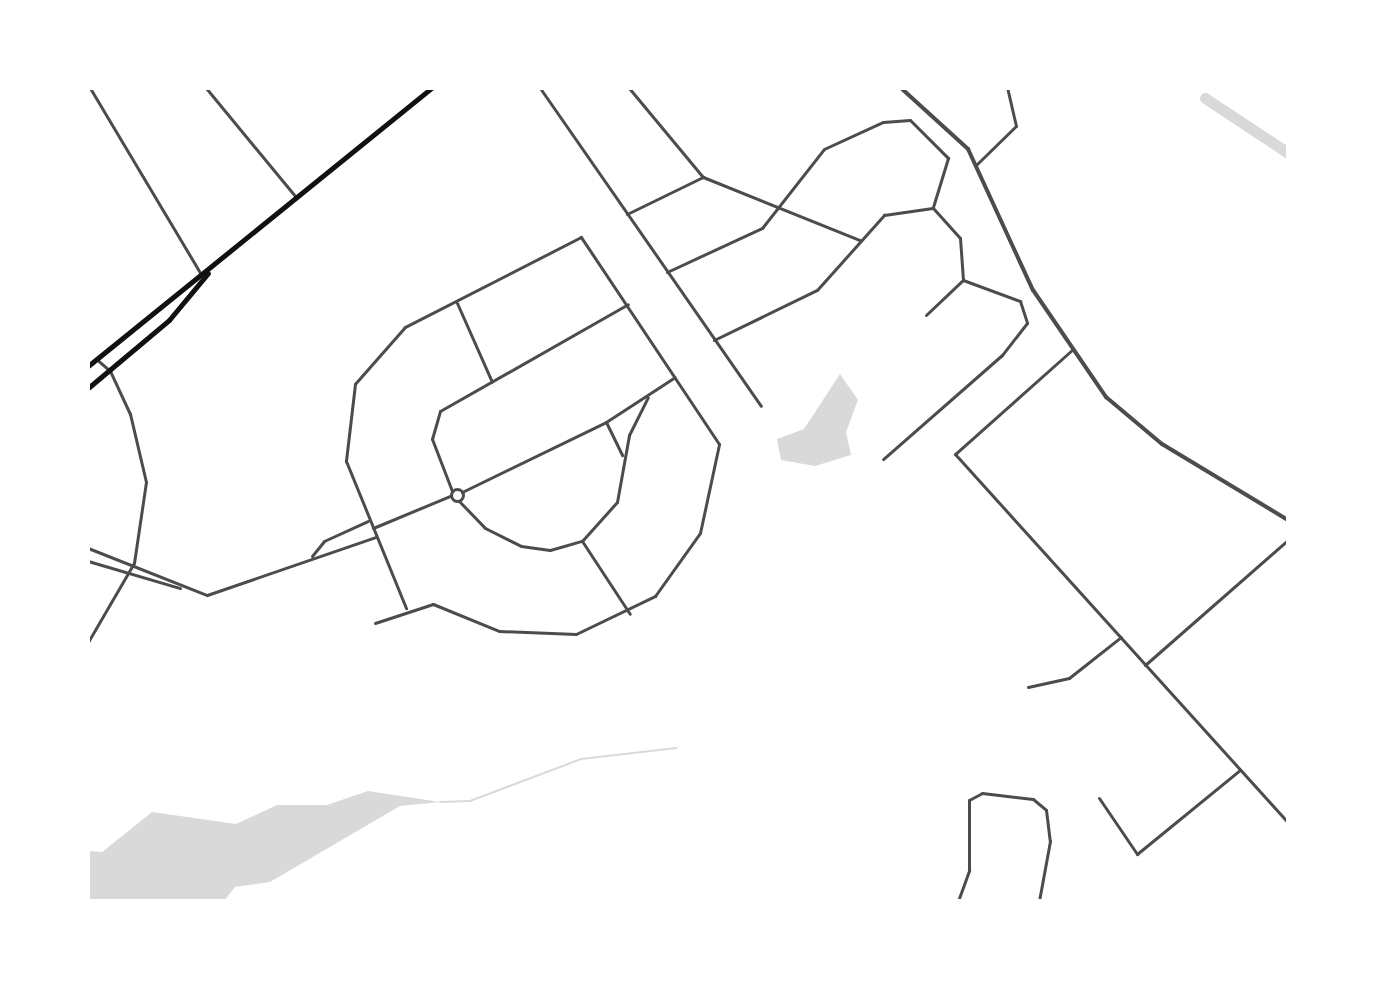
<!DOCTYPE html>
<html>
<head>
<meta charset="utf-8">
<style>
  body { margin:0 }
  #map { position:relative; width:1376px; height:989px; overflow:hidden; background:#fff; font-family:"Work Sans",sans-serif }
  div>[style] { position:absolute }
  .water>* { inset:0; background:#d9d9d9 }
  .stream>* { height:2px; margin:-1px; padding:0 1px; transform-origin:1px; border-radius:1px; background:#d9d9d9 }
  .river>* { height:11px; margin:-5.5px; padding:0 5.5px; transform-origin:5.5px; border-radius:5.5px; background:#d9d9d9 }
  .minor>* { height:3px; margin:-1.5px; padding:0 1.5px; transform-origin:1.5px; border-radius:1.5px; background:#4c4c4c }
  .minor>.ring { margin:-1.5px; padding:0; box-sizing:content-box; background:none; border:3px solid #4c4c4c; border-radius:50% }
  .tertiary>* { height:4px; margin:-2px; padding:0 2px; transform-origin:2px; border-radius:2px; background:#4c4c4c }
  .secondary>* { height:5px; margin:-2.5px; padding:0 2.5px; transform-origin:2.5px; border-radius:2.5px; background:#111 }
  span { translate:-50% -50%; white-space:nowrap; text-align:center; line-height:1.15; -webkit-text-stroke:6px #fff; paint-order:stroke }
  .frame { position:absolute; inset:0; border:90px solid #fff; pointer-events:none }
</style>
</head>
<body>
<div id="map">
  <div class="water">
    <div style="clip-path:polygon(840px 374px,858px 400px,846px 432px,851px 455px,815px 466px,781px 460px,777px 439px,804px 429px)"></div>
    <div style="clip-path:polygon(368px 791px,440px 802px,400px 806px,270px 882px,235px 887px,224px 901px,88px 901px,88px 851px,102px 852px,152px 812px,236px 824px,277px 805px,327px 805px)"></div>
  </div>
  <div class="stream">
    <div style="left:440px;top:802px;width:30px;rotate:-2deg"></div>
    <div style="left:470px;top:801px;width:119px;rotate:-20.7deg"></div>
    <div style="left:581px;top:759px;width:96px;rotate:-6.6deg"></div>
  </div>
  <div class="river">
    <div style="left:1205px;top:98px;width:100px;rotate:33.5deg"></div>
  </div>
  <div class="minor">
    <div style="left:90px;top:88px;width:217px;rotate:59.2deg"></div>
    <div style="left:206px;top:88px;width:140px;rotate:50.5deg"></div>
    <div style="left:540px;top:88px;width:387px;rotate:55.2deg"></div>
    <div style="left:629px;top:88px;width:116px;rotate:50.3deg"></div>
    <div style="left:703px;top:177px;width:169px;rotate:21.9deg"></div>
    <div style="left:977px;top:164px;width:54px;rotate:-44.3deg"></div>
    <div style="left:1016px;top:126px;width:39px;rotate:-103deg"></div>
    <div style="left:627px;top:214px;width:85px;rotate:-26deg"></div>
    <div style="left:667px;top:272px;width:105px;rotate:-24.9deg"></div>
    <div style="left:762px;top:228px;width:100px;rotate:-51.9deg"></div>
    <div style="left:824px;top:149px;width:65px;rotate:-24.6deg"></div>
    <div style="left:883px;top:122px;width:27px;rotate:-4deg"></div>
    <div style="left:910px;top:120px;width:54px;rotate:45deg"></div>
    <div style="left:948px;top:158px;width:51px;rotate:107deg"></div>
    <div style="left:457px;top:303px;width:86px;rotate:66.1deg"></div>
    <div style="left:926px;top:315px;width:51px;rotate:-43.4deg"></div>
    <div style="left:714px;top:340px;width:114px;rotate:-25.9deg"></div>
    <div style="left:817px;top:290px;width:101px;rotate:-48.2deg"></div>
    <div style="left:884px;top:215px;width:49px;rotate:-8.1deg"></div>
    <div style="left:933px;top:208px;width:40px;rotate:48deg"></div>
    <div style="left:960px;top:238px;width:42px;rotate:85.9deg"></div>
    <div style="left:963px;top:280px;width:61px;rotate:20.2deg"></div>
    <div style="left:1020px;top:301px;width:23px;rotate:72deg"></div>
    <div style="left:1027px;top:323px;width:41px;rotate:128deg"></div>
    <div style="left:1002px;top:355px;width:158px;rotate:138.8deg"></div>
    <div style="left:1073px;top:349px;width:158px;rotate:138.3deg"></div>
    <div style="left:955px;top:454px;width:497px;rotate:47.9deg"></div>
    <div style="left:606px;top:422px;width:37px;rotate:64deg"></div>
    <div class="ring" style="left:451px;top:489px;width:9px;height:9px"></div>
    <div style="left:452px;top:491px;width:56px;rotate:-111deg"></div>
    <div style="left:432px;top:439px;width:29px;rotate:-74deg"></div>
    <div style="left:440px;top:411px;width:216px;rotate:-29.6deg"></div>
    <div style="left:462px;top:492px;width:160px;rotate:-25.9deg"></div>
    <div style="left:606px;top:422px;width:82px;rotate:-33.1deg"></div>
    <div style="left:459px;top:501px;width:37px;rotate:46deg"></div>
    <div style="left:485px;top:528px;width:40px;rotate:26.6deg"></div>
    <div style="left:521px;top:546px;width:29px;rotate:8deg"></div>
    <div style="left:550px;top:550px;width:33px;rotate:-16deg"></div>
    <div style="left:582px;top:541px;width:52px;rotate:-48.1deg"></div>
    <div style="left:617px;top:502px;width:68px;rotate:-79.8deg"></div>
    <div style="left:629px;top:435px;width:42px;rotate:-63.4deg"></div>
    <div style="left:373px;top:528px;width:83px;rotate:-22.6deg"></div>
    <div style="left:582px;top:541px;width:87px;rotate:56.7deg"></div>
    <div style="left:88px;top:548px;width:128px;rotate:21.6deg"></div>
    <div style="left:207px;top:595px;width:178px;rotate:-19deg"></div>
    <div style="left:312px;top:556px;width:19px;rotate:-51deg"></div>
    <div style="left:324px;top:541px;width:48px;rotate:-24.4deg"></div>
    <div style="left:88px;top:561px;width:96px;rotate:16.4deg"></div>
    <div style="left:375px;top:623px;width:61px;rotate:-18.1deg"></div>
    <div style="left:433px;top:604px;width:71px;rotate:22.2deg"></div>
    <div style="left:499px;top:631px;width:77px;rotate:2.2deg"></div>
    <div style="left:576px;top:634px;width:88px;rotate:-25.7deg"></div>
    <div style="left:655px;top:596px;width:77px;rotate:-54.5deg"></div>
    <div style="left:700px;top:533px;width:91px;rotate:-77.9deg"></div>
    <div style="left:719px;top:444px;width:249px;rotate:-123.7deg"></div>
    <div style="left:581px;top:237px;width:198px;rotate:152.9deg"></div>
    <div style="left:405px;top:327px;width:76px;rotate:131.3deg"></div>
    <div style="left:355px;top:384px;width:78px;rotate:96.7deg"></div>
    <div style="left:346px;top:461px;width:159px;rotate:67.8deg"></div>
    <div style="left:88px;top:642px;width:91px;rotate:-59.8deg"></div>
    <div style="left:134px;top:563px;width:82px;rotate:-81.6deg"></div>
    <div style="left:146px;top:482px;width:70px;rotate:-103.2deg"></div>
    <div style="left:130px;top:414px;width:47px;rotate:-114.9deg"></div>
    <div style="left:110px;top:371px;width:18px;rotate:-139deg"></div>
    <div style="left:1145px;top:665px;width:190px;rotate:-41.2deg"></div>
    <div style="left:1028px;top:687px;width:42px;rotate:-12.4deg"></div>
    <div style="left:1069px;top:678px;width:66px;rotate:-38.3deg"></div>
    <div style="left:1099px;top:798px;width:68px;rotate:55.8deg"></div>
    <div style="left:1137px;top:854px;width:133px;rotate:-39.2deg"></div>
    <div style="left:958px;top:901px;width:33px;rotate:-70deg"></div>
    <div style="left:969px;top:870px;width:70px;rotate:-90deg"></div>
    <div style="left:969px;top:800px;width:15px;rotate:-28deg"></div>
    <div style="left:982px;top:793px;width:51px;rotate:6.7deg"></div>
    <div style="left:1033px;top:799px;width:17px;rotate:40deg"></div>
    <div style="left:1046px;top:810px;width:31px;rotate:83deg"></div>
    <div style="left:1050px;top:841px;width:61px;rotate:100.4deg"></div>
  </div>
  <div class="tertiary">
    <div style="left:901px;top:88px;width:91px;rotate:42.3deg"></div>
    <div style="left:968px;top:149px;width:155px;rotate:65.3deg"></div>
    <div style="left:1033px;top:290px;width:130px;rotate:55.7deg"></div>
    <div style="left:1106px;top:397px;width:73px;rotate:40deg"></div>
    <div style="left:1162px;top:444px;width:147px;rotate:31.1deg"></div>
  </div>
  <div class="secondary">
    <div style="left:88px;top:366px;width:442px;rotate:-39deg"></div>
    <div style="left:88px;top:388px;width:106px;rotate:-40deg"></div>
    <div style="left:169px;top:320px;width:61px;rotate:-50.3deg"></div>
  </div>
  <div class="frame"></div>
</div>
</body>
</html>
